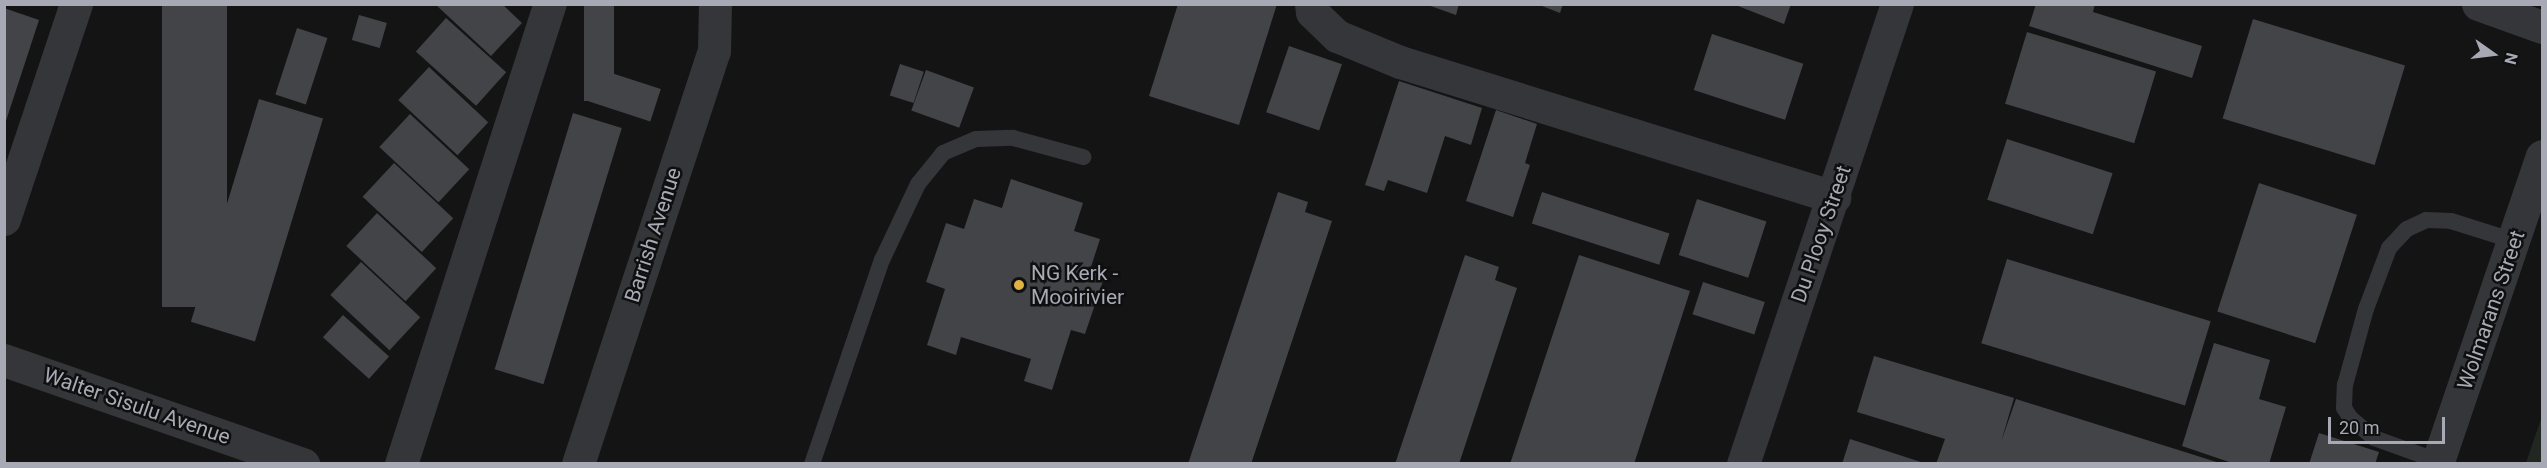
<!DOCTYPE html>
<html>
<head>
<meta charset="utf-8">
<style>
  body { margin:0 }
  #map { position:relative; width:2547px; height:468px; overflow:hidden; background:#141415; font-family:Roboto,sans-serif }
  div>[style] { position:absolute }
  .green>* { inset:0; background:#212822 }
  .building>* { inset:0; background:#434448; transform-origin:0 0 }
  .service>* { height:16px; margin:-8px; padding:0 8px; transform-origin:8px; border-radius:8px; background:#35363a }
  .minor>* { height:33px; margin:-16.5px; padding:0 16.5px; transform-origin:16.5px; border-radius:16.5px; background:#35363a }
  .dots>* { width:16px; height:16px; translate:-50% -50%; box-sizing:border-box; border:3px solid #0f0f10; border-radius:50% }
  span { translate:-50% -50%; white-space:nowrap; text-align:center; line-height:1.15; -webkit-text-stroke:5px #0f0f10; paint-order:stroke }
  .street-label { font-size:21px; color:#a7aab4 }
  .poi-label { font-size:21px; color:#a7aab4 }
  .left { translate:0 -50%; text-align:left }
  .frame { position:absolute; inset:0; border:6px solid #a7aab4; pointer-events:none }
  .north { position:absolute; left:2463px; top:24px; width:60px; height:60px; -webkit-text-stroke:4px #0f0f10; paint-order:stroke; rotate:104deg; font-size:16px; font-weight:700; line-height:24px; text-align:center; color:#a7aab4 }
  .north::after { content:''; display:block; margin:auto; width:21px; height:27px; background:#a7aab4; clip-path:polygon(50% 0,100% 100%,50% 72%,0 100%) }
  .scale { position:absolute; left:2328px; top:417px; width:117px; height:27px; box-sizing:border-box; border:3px solid #a7aab4; border-top:0; padding-left:8px; font-size:18px; line-height:21px; white-space:nowrap; color:#a7aab4; -webkit-text-stroke:4px #0f0f10; paint-order:stroke }
</style>
</head>
<body>
<div id="map">
  <div class="green">
    <div style="clip-path:polygon(2542px 416px,2542px 463px,2526px 463px)"></div>
  </div>
  <div class="building">
    <div style="left:162px;top:4px;width:65px;height:303px"></div>
    <div style="clip-path:polygon(435px 4px,502px 4px,522px 23px,491px 56px)"></div>
    <div style="left:584px;top:4px;width:30px;height:97px"></div>
    <div style="clip-path:polygon(1178px 4px,1277px 4px,1239px 125px,1149px 96px)"></div>
    <div style="clip-path:polygon(1425px 4px,1459px 4px,1456px 15px)"></div>
    <div style="clip-path:polygon(1537px 4px,1563px 4px,1560px 13px)"></div>
    <div style="clip-path:polygon(1733px 4px,1791px 4px,1784px 24px)"></div>
    <div style="clip-path:polygon(2036px 4px,2095px 4px,2093px 12px,2202px 46px,2192px 78px,2029px 26px)"></div>
    <div style="clip-path:polygon(4px 8px,39px 20px,5px 124px,4px 124px)"></div>
    <div style="left:359px;top:15px;width:29px;height:26px;rotate:16deg"></div>
    <div style="left:446px;top:18px;width:81px;height:45px;rotate:42deg"></div>
    <div style="left:2253px;top:19px;width:159px;height:104px;rotate:17deg"></div>
    <div style="left:297px;top:28px;width:32px;height:70px;rotate:18deg"></div>
    <div style="left:2027px;top:32px;width:135px;height:75px;rotate:17deg"></div>
    <div style="left:1712px;top:34px;width:96px;height:59px;rotate:18deg"></div>
    <div style="left:1289px;top:46px;width:56px;height:70px;rotate:19deg"></div>
    <div style="left:900px;top:64px;width:25px;height:33px;rotate:18deg"></div>
    <div style="left:429px;top:67px;width:81px;height:45px;rotate:43deg"></div>
    <div style="left:599px;top:69px;width:65px;height:34px;rotate:18deg"></div>
    <div style="left:926px;top:70px;width:51px;height:43px;rotate:20deg"></div>
    <div style="clip-path:polygon(1399px 81px,1482px 108px,1471px 145px,1445px 136px,1427px 193px,1388px 180px,1384px 191px,1365px 185px)"></div>
    <div style="left:259px;top:99px;width:67px;height:233px;rotate:17deg"></div>
    <div style="clip-path:polygon(1496px 110px,1537px 124px,1525px 163px,1530px 165px,1513px 217px,1466px 201px)"></div>
    <div style="left:573px;top:113px;width:51px;height:268px;rotate:17deg"></div>
    <div style="left:410px;top:114px;width:81px;height:45px;rotate:43deg"></div>
    <div style="left:2007px;top:139px;width:111px;height:64px;rotate:18deg"></div>
    <div style="left:394px;top:163px;width:81px;height:46px;rotate:43deg"></div>
    <div style="clip-path:polygon(1011px 179px,1083px 203px,1074px 231px,1100px 239px,1090px 270px,1105px 275px,1085px 334px,1071px 330px,1052px 390px,1024px 381px,1031px 359px,961px 337px,956px 355px,927px 345px,945px 289px,926px 282px,946px 223px,964px 229px,974px 199px,1002px 208px)"></div>
    <div style="left:2259px;top:183px;width:103px;height:135px;rotate:18deg"></div>
    <div style="clip-path:polygon(1278px 192px,1308px 202px,1305px 212px,1332px 221px,1251px 464px,1188px 464px)"></div>
    <div style="left:1542px;top:192px;width:134px;height:33px;rotate:18deg"></div>
    <div style="left:1697px;top:199px;width:73px;height:59px;rotate:18deg"></div>
    <div style="left:377px;top:213px;width:81px;height:45px;rotate:43deg"></div>
    <div style="clip-path:polygon(1465px 255px,1499px 267px,1495px 280px,1517px 288px,1459px 464px,1395px 464px)"></div>
    <div style="clip-path:polygon(1579px 255px,1690px 291px,1634px 464px,1510px 464px)"></div>
    <div style="left:2007px;top:259px;width:213px;height:88px;rotate:17deg"></div>
    <div style="left:361px;top:262px;width:81px;height:45px;rotate:43deg"></div>
    <div style="left:1703px;top:282px;width:65px;height:34px;rotate:18deg"></div>
    <div style="left:343px;top:315px;width:62px;height:30px;rotate:42deg"></div>
    <div style="clip-path:polygon(2214px 343px,2270px 360px,2259px 399px,2286px 407px,2269px 464px,2235px 464px,2182px 446px)"></div>
    <div style="clip-path:polygon(1874px 356px,2014px 398px,2001px 442px,2016px 399px,2223px 464px,1936px 464px,1945px 439px,1857px 412px)"></div>
    <div style="clip-path:polygon(2319px 433px,2379px 452px,2375px 464px,2309px 464px)"></div>
    <div style="clip-path:polygon(1850px 439px,1924px 463px,1924px 464px,1842px 464px)"></div>
  </div>
  <div class="service">
    <div style="left:2438px;top:461px;width:68px;rotate:-160.2deg"></div>
    <div style="left:2374px;top:438px;width:30px;rotate:-140deg"></div>
    <div style="left:2351px;top:419px;width:13px;rotate:-122deg"></div>
    <div style="left:2344px;top:408px;width:23px;rotate:-88deg"></div>
    <div style="left:2345px;top:385px;width:79px;rotate:-74.6deg"></div>
    <div style="left:2366px;top:309px;width:65px;rotate:-69.3deg"></div>
    <div style="left:2389px;top:248px;width:26px;rotate:-47deg"></div>
    <div style="left:2407px;top:229px;width:21px;rotate:-25deg"></div>
    <div style="left:2426px;top:220px;width:25px;rotate:2deg"></div>
    <div style="left:2451px;top:221px;width:67px;rotate:17.4deg"></div>
    <div style="left:812px;top:464px;width:216px;rotate:-71.1deg"></div>
    <div style="left:882px;top:260px;width:84px;rotate:-64.7deg"></div>
    <div style="left:918px;top:184px;width:40px;rotate:-51deg"></div>
    <div style="left:943px;top:153px;width:36px;rotate:-23deg"></div>
    <div style="left:976px;top:139px;width:37px;rotate:-2deg"></div>
    <div style="left:1013px;top:138px;width:73px;rotate:15.2deg"></div>
  </div>
  <div class="minor">
    <div style="left:1311px;top:4px;width:8px;rotate:83deg"></div>
    <div style="left:1312px;top:12px;width:35px;rotate:44deg"></div>
    <div style="left:1337px;top:36px;width:68px;rotate:22.4deg"></div>
    <div style="left:1400px;top:62px;width:455px;rotate:17.3deg"></div>
    <div style="left:2478px;top:4px;width:68px;rotate:19.8deg"></div>
    <div style="left:4px;top:219px;width:227px;rotate:-71.5deg"></div>
    <div style="left:4px;top:360px;width:317px;rotate:19.2deg"></div>
    <div style="left:401px;top:464px;width:484px;rotate:-72.1deg"></div>
    <div style="left:578px;top:464px;width:435px;rotate:-71.8deg"></div>
    <div style="left:714px;top:51px;width:47px;rotate:-88.8deg"></div>
    <div style="left:1743px;top:464px;width:485px;rotate:-71.5deg"></div>
    <div style="left:2437px;top:464px;width:325px;rotate:-71.2deg"></div>
  </div>
  <div class="dots">
    <div style="left:1019px;top:285px;background:#deb243"></div>
  </div>
  <div class="street-label">
    <span style="left:1821px;top:234px;rotate:-71deg">Du Plooy Street</span>
    <span style="left:653px;top:235px;rotate:-72deg">Barrish Avenue</span>
    <span style="left:2491px;top:310px;rotate:-71deg">Wolmarans Street</span>
    <span style="left:137px;top:406px;rotate:19deg">Walter Sisulu Avenue</span>
  </div>
  <div class="poi-label">
    <span class="left" style="left:1031px;top:285px">NG Kerk -<br>Mooirivier</span>
  </div>
  <div class="frame"></div>
  <div class="north">N</div>
  <div class="scale">20 m</div>
</div>
</body>
</html>
